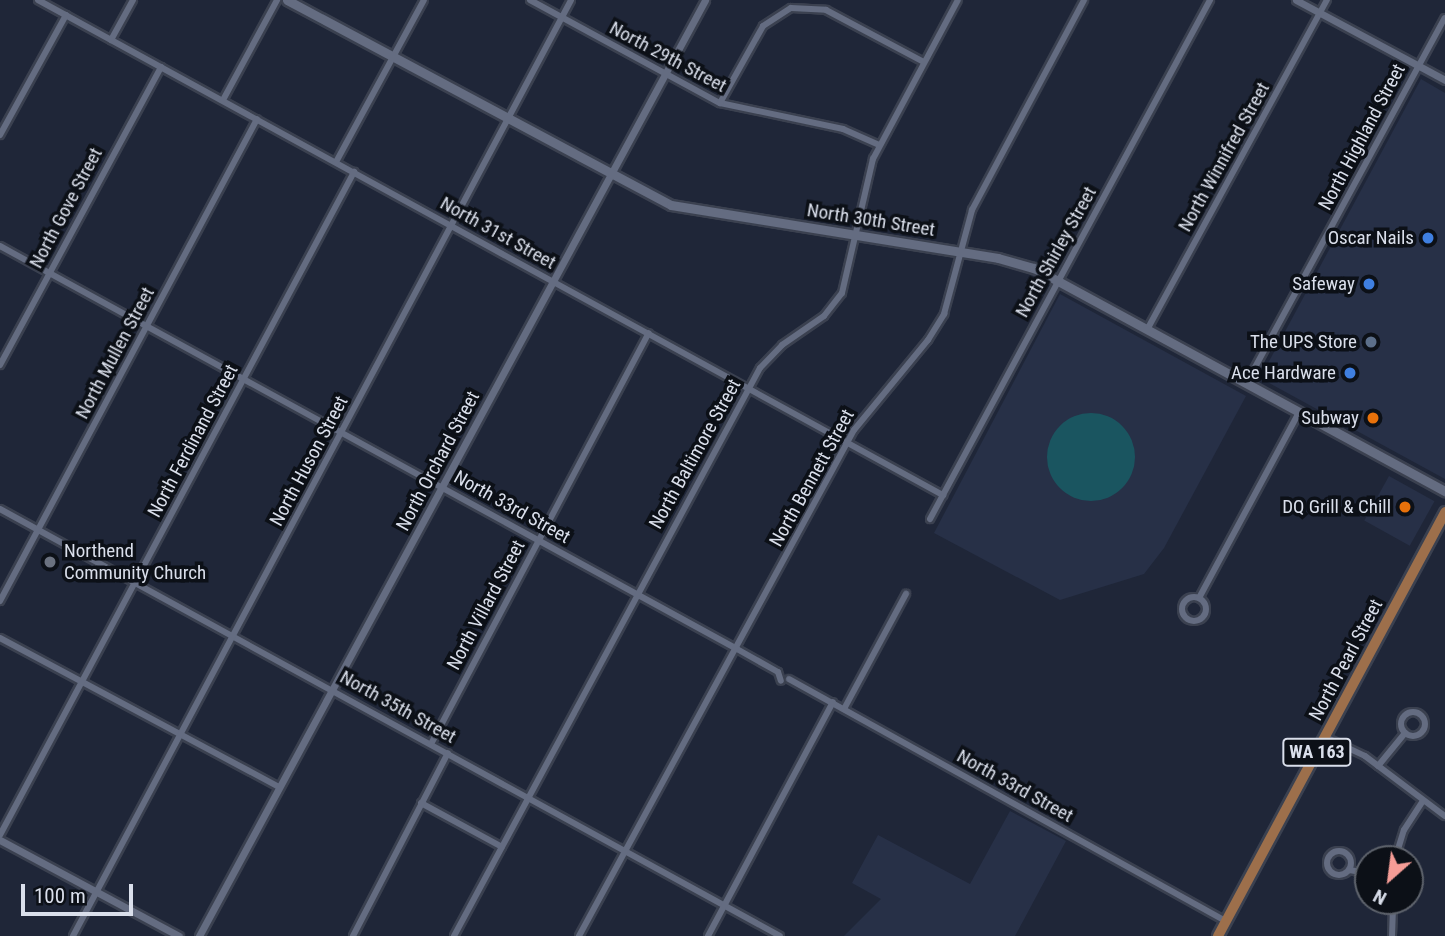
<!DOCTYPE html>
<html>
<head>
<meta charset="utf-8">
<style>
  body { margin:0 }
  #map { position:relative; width:1445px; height:936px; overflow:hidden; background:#1f2638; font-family:"Roboto Condensed",sans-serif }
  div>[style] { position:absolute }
  .built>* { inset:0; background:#273047; transform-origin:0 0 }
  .water>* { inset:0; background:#1a5560 }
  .round { border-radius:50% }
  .roads { filter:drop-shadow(2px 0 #3b4150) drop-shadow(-2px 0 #3b4150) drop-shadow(0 2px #3b4150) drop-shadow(0 -2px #3b4150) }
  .minor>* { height:6px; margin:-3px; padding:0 3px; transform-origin:3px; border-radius:3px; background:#646c81 }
  .minor>.ring { margin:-3px; padding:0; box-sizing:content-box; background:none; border:6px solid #646c81; border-radius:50% }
  .tertiary>* { height:7px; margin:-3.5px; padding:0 3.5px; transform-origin:3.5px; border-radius:3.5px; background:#646c81 }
  .secondary>* { height:9px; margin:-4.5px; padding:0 4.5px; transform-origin:4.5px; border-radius:4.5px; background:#646c81 }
  .primary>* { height:10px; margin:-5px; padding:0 5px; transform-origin:5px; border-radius:5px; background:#9d6f4b }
  .dots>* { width:19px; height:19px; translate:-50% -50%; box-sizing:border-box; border:4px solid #0c1017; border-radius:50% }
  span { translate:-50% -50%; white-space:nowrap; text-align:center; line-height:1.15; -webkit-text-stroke:7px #0c1017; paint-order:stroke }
  .shield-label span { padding:2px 5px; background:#0c1017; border:2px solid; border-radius:5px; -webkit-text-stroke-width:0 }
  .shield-label { font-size:18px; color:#dadfeb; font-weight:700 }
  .street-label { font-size:19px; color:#dadfeb }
  .poi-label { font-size:19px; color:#dadfeb }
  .right { translate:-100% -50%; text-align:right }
  .left { translate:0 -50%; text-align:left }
  .north { position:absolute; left:1354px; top:845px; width:70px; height:70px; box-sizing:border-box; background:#0c1017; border:2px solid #5e636c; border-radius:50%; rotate:208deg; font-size:19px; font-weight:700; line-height:28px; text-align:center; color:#dadfeb }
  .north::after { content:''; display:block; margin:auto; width:24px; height:32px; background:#f59c96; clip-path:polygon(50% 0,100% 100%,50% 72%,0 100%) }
  .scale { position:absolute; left:21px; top:884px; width:112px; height:32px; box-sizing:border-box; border:4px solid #dadfeb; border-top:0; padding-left:9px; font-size:21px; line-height:24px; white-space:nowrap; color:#dadfeb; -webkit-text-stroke:5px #0c1017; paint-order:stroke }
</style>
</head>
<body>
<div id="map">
  <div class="built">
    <div style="clip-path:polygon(1421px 79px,1445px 93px,1445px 479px,1260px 378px)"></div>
    <div style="clip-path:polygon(1060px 294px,1246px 396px,1164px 548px,1144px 574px,1060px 600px,934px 533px)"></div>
    <div style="left:1389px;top:476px;width:52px;height:51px;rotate:29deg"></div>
    <div style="clip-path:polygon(1010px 811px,1066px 841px,1015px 936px,844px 936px,881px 899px,852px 883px,878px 835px,970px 884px)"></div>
  </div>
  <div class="water">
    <div class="round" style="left:1047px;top:413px;width:88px;height:88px"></div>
  </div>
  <div class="roads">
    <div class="minor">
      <div style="left:38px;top:0;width:1032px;rotate:28.68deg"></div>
      <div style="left:530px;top:0;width:216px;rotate:28.5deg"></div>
      <div style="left:720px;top:103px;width:126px;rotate:11.9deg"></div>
      <div style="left:843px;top:129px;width:39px;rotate:24deg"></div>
      <div style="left:111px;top:40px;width:46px;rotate:-61.2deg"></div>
      <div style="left:223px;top:100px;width:114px;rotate:-61.6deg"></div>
      <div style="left:720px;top:103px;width:88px;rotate:-60.8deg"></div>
      <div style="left:763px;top:26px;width:33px;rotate:-33deg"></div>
      <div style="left:791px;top:8px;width:35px;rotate:3deg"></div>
      <div style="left:826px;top:10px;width:111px;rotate:28deg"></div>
      <div style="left:0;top:135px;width:137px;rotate:-61.2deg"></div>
      <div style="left:336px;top:162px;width:184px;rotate:-61.5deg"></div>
      <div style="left:0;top:246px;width:840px;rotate:28.67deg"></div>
      <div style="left:737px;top:649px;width:47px;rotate:29.3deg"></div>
      <div style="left:778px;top:672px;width:9px;rotate:72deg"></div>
      <div style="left:1148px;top:328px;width:374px;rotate:-61.4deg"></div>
      <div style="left:0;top:365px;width:339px;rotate:-61.6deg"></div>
      <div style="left:1247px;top:382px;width:414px;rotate:-61.5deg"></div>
      <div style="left:0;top:509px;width:889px;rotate:28.7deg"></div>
      <div style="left:930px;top:519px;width:590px;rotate:-61.65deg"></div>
      <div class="ring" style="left:1182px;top:597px;width:18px;height:18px"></div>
      <div style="left:1199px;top:598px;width:211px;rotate:-61.7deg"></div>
      <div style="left:0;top:601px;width:546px;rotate:-61.93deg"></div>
      <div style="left:0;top:638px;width:316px;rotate:28.1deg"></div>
      <div style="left:789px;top:679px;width:500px;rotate:29deg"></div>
      <div style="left:844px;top:709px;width:131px;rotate:-61.7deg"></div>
      <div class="ring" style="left:1401px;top:712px;width:18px;height:18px"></div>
      <div style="left:1325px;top:737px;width:44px;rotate:25.4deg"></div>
      <div style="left:1365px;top:756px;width:100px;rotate:36.9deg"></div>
      <div style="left:431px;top:744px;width:465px;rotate:-62.1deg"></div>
      <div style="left:1378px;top:766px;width:43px;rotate:-50.7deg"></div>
      <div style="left:421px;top:803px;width:92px;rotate:28.5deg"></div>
      <div style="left:0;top:835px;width:752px;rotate:-61.9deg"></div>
      <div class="ring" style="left:1327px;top:851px;width:18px;height:18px"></div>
      <div style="left:1395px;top:859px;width:30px;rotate:-73deg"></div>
      <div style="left:1404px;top:830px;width:35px;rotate:-57deg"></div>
      <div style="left:1349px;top:870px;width:19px;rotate:9deg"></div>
      <div style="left:73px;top:936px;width:1060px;rotate:-61.98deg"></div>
      <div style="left:353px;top:936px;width:206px;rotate:-62.6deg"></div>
      <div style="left:454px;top:936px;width:645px;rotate:-61.69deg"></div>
      <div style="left:760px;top:368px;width:32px;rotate:-46deg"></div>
      <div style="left:782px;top:345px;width:51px;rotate:-34.6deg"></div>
      <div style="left:824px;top:316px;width:29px;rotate:-52deg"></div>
      <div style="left:842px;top:293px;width:138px;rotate:-77deg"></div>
      <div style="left:873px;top:159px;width:180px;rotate:-61.9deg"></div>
      <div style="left:579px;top:936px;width:576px;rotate:-61.48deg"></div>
      <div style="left:854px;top:430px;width:117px;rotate:-50.6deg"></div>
      <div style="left:928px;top:340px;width:31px;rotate:-58deg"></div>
      <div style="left:944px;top:314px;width:108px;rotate:-74.9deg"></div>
      <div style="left:972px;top:210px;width:238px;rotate:-61.9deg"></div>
      <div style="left:708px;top:936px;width:265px;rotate:-61.9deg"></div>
      <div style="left:1392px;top:936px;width:35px;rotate:-88deg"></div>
    </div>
    <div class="tertiary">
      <div style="left:1296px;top:0;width:169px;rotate:28.2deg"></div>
      <div style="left:0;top:840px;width:203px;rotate:28.2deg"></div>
      <div style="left:199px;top:936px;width:1064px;rotate:-61.6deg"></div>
    </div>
    <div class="secondary">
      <div style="left:287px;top:0;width:435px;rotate:28.1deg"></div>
      <div style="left:671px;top:205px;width:331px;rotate:9.2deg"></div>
      <div style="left:998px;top:258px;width:37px;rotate:16deg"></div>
      <div style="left:1034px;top:268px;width:468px;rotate:28.5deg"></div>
    </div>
    <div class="primary">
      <div style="left:1218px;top:936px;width:481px;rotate:-61.8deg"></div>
    </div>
  </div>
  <div class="dots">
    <div style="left:1428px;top:238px;background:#3f7fe0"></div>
    <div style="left:1369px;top:284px;background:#3f7fe0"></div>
    <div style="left:1371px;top:342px;background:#5c6f8a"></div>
    <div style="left:1350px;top:373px;background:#3f7fe0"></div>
    <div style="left:1373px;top:418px;background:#e8710a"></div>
    <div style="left:1405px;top:507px;background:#e8710a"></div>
    <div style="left:50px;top:562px;background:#6b7280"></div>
  </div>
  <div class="shield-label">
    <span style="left:1317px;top:752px">WA 163</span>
  </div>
  <div class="street-label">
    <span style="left:668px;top:57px;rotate:28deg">North 29th Street</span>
    <span style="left:1362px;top:137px;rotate:-62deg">North Highland Street</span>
    <span style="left:1224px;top:157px;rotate:-61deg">North Winnifred Street</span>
    <span style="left:66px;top:208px;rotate:-62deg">North Gove Street</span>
    <span style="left:871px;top:220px;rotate:9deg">North 30th Street</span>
    <span style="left:498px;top:233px;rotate:29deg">North 31st Street</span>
    <span style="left:1056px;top:252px;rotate:-61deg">North Shirley Street</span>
    <span style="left:115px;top:353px;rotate:-62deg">North Mullen Street</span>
    <span style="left:193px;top:441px;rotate:-62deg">North Ferdinand Street</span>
    <span style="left:695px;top:454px;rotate:-61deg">North Baltimore Street</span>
    <span style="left:309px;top:461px;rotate:-62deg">North Huson Street</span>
    <span style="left:438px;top:461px;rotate:-62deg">North Orchard Street</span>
    <span style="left:812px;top:478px;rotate:-61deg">North Bennett Street</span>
    <span style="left:512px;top:507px;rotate:29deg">North 33rd Street</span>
    <span style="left:486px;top:605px;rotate:-62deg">North Villard Street</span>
    <span style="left:1346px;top:660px;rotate:-62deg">North Pearl Street</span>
    <span style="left:398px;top:707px;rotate:29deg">North 35th Street</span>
    <span style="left:1015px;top:786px;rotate:29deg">North 33rd Street</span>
  </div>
  <div class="poi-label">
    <span class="right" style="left:1414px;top:238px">Oscar Nails</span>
    <span class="right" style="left:1355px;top:284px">Safeway</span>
    <span class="right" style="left:1357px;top:342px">The UPS Store</span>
    <span class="right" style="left:1336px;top:373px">Ace Hardware</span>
    <span class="right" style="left:1359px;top:418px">Subway</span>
    <span class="right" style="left:1391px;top:507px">DQ Grill &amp; Chill</span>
    <span class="left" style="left:64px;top:562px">Northend<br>Community Church</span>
  </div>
  <div class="north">N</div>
  <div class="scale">100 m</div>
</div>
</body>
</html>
